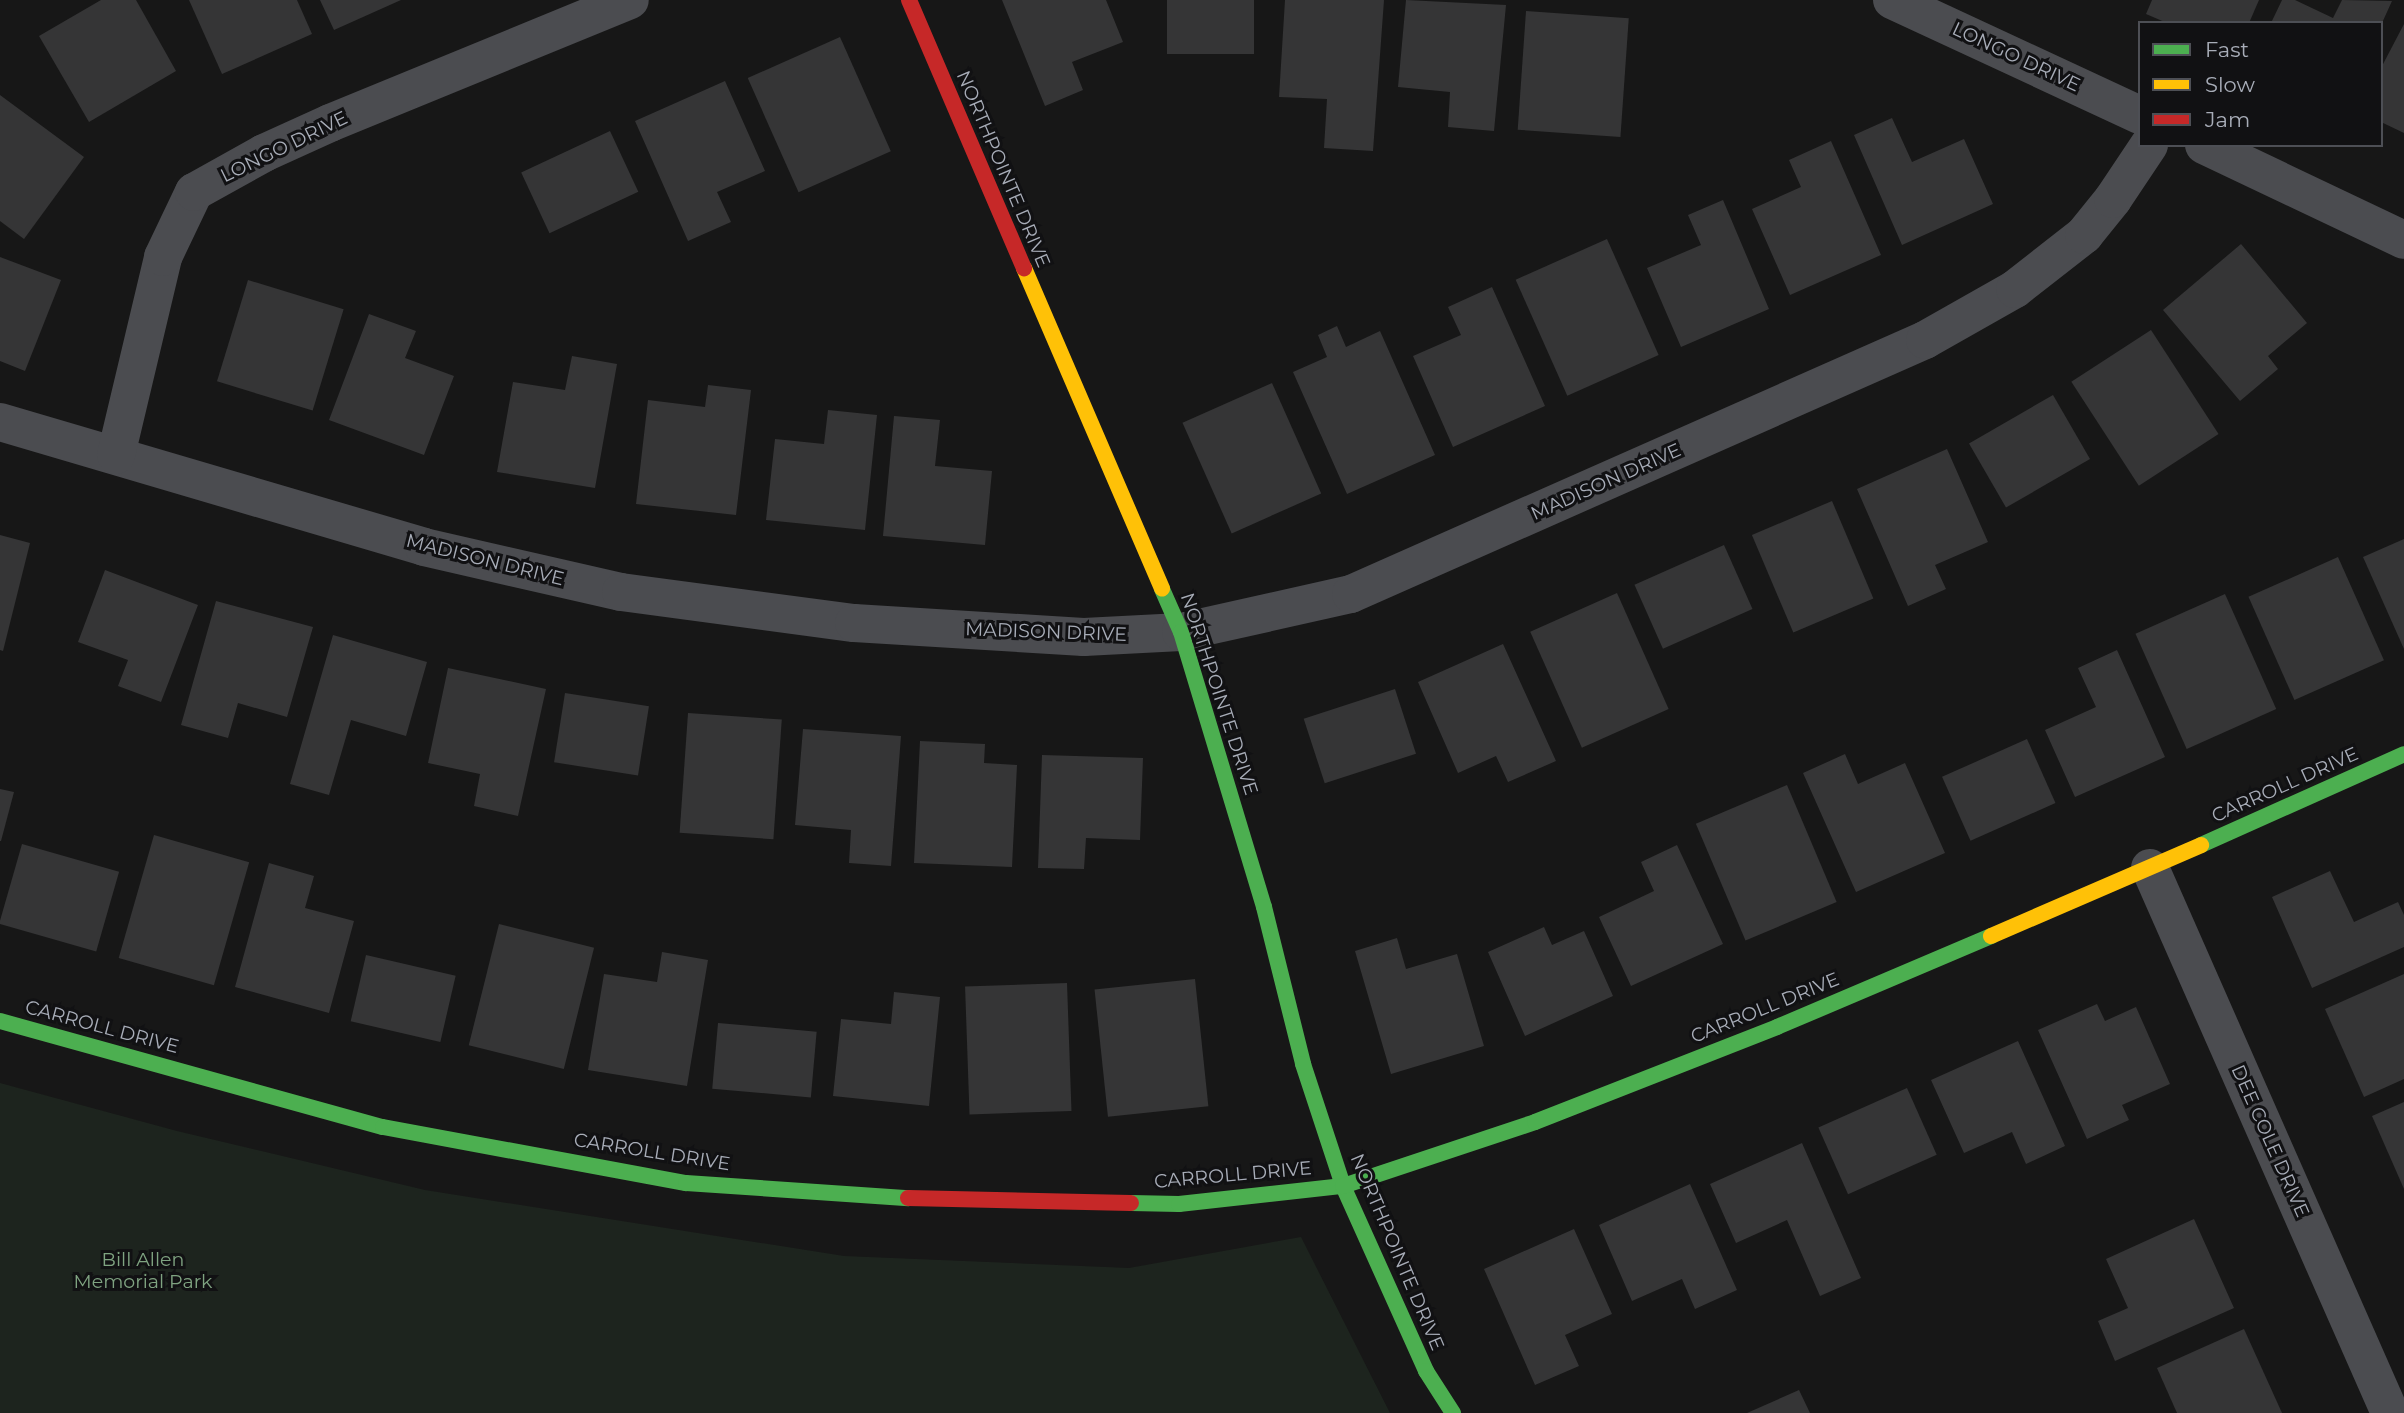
<!DOCTYPE html>
<html>
<head>
<meta charset="utf-8">
<style>
  body { margin:0 }
  #map { position:relative; width:2404px; height:1413px; overflow:hidden; background:#171717; font-family:Montserrat,sans-serif }
  div>[style] { position:absolute }
  .green>* { inset:0; background:#1d241e }
  .building>* { inset:0; background:#353536; transform-origin:0 0 }
  .street>* { height:38px; margin:-19px; padding:0 19px; transform-origin:19px; border-radius:19px; background:#4b4c50 }
  .fast>* { height:16px; margin:-8px; padding:0 8px; transform-origin:8px; border-radius:8px; background:#4caf50 }
  .slow>* { height:16px; margin:-8px; padding:0 8px; transform-origin:8px; border-radius:8px; background:#ffc107 }
  .jam>* { height:16px; margin:-8px; padding:0 8px; transform-origin:8px; border-radius:8px; background:#c62828 }
  span { translate:-50% -50%; white-space:nowrap; text-align:center; line-height:1.15; -webkit-text-stroke:6px #111113; paint-order:stroke }
  .street-label { font-size:19px; color:#a8adb8 }
  .park-label { font-size:19px; color:#7fa381 }
  .legend { position:absolute; left:2138px; top:21px; width:245px; height:126px; box-sizing:border-box; background:#111113; border:2px solid #4d4f55; margin:0; padding:9px 12px; list-style:none; font-size:21px; color:#a8adb8 }
  .legend li { display:flex; align-items:center; gap:14px; height:35px }
  .legend b { width:35px; border:2px solid #4d4f55 }
</style>
</head>
<body>
<div id="map">
  <div class="green">
    <div style="clip-path:polygon(0 1083px,177px 1131px,425px 1190px,844px 1256px,1129px 1268px,1301px 1237px,1390px 1413px,0 1413px)"></div>
  </div>
  <div class="building">
    <div style="clip-path:polygon(101px 0,136px 0,176px 71px,89px 122px,39px 36px)"></div>
    <div style="clip-path:polygon(189px 0,297px 0,312px 34px,222px 74px)"></div>
    <div style="clip-path:polygon(320px 0,401px 0,334px 30px)"></div>
    <div style="clip-path:polygon(1002px 0,1106px 0,1123px 42px,1072px 62px,1083px 90px,1045px 106px)"></div>
    <div style="left:1167px;top:0;width:87px;height:54px"></div>
    <div style="clip-path:polygon(1285px 0,1384px 0,1373px 151px,1324px 148px,1327px 99px,1279px 97px)"></div>
    <div style="clip-path:polygon(1406px 0,1506px 5px,1494px 131px,1448px 127px,1450px 92px,1398px 87px)"></div>
    <div style="clip-path:polygon(2152px 0,2259px 0,2249px 23px,2167px 23px,2146px 14px)"></div>
    <div style="clip-path:polygon(2282px 0,2295px 0,2333px 18px,2342px 0,2392px 1px,2382px 23px,2271px 23px)"></div>
    <div style="left:1526px;top:11px;width:103px;height:119px;rotate:4deg"></div>
    <div style="clip-path:polygon(2404px 24px,2404px 133px,2381px 122px,2381px 68px)"></div>
    <div style="left:840px;top:37px;width:125px;height:101px;rotate:66deg"></div>
    <div style="clip-path:polygon(725px 81px,765px 171px,717px 192px,731px 222px,688px 241px,635px 121px)"></div>
    <div style="clip-path:polygon(0 95px,84px 157px,24px 239px,0 221px)"></div>
    <div style="clip-path:polygon(1892px 118px,1912px 162px,1964px 139px,1993px 204px,1902px 245px,1854px 135px)"></div>
    <div style="left:610px;top:131px;width:67px;height:98px;rotate:65deg"></div>
    <div style="clip-path:polygon(1831px 141px,1881px 255px,1790px 295px,1752px 209px,1801px 187px,1789px 160px)"></div>
    <div style="clip-path:polygon(1723px 200px,1769px 309px,1681px 347px,1647px 268px,1701px 245px,1688px 215px)"></div>
    <div style="left:1607px;top:239px;width:127px;height:100px;rotate:66deg"></div>
    <div style="clip-path:polygon(2241px 244px,2307px 323px,2268px 356px,2278px 369px,2240px 401px,2163px 310px)"></div>
    <div style="clip-path:polygon(0 257px,61px 280px,25px 371px,0 361px)"></div>
    <div style="left:248px;top:280px;width:100px;height:106px;rotate:17deg"></div>
    <div style="clip-path:polygon(1492px 287px,1545px 406px,1453px 447px,1413px 356px,1461px 335px,1448px 307px)"></div>
    <div style="clip-path:polygon(369px 314px,416px 331px,405px 358px,454px 376px,424px 455px,329px 420px)"></div>
    <div style="clip-path:polygon(1337px 326px,1346px 347px,1380px 331px,1435px 455px,1347px 494px,1293px 372px,1327px 357px,1318px 335px)"></div>
    <div style="left:2151px;top:330px;width:124px;height:95px;rotate:57deg"></div>
    <div style="clip-path:polygon(572px 356px,617px 364px,595px 488px,497px 472px,513px 382px,565px 390px)"></div>
    <div style="left:1272px;top:383px;width:121px;height:98px;rotate:66deg"></div>
    <div style="clip-path:polygon(708px 385px,751px 390px,736px 515px,636px 504px,648px 400px,705px 407px)"></div>
    <div style="left:2053px;top:395px;width:74px;height:97px;rotate:60deg"></div>
    <div style="clip-path:polygon(828px 410px,877px 415px,865px 530px,766px 520px,775px 439px,824px 444px)"></div>
    <div style="clip-path:polygon(894px 416px,940px 420px,935px 466px,992px 471px,985px 545px,883px 536px)"></div>
    <div style="clip-path:polygon(1947px 449px,1988px 542px,1935px 565px,1946px 589px,1908px 606px,1857px 489px)"></div>
    <div style="left:1832px;top:501px;width:106px;height:87px;rotate:67deg"></div>
    <div style="clip-path:polygon(0 535px,30px 543px,3px 651px,0 650px)"></div>
    <div style="clip-path:polygon(2404px 539px,2404px 649px,2363px 557px)"></div>
    <div style="left:1724px;top:545px;width:70px;height:98px;rotate:66deg"></div>
    <div style="left:2338px;top:557px;width:113px;height:98px;rotate:66deg"></div>
    <div style="clip-path:polygon(105px 570px,198px 605px,161px 702px,118px 686px,128px 660px,78px 642px)"></div>
    <div style="left:1617px;top:593px;width:127px;height:95px;rotate:66deg"></div>
    <div style="left:2225px;top:594px;width:126px;height:98px;rotate:66deg"></div>
    <div style="clip-path:polygon(216px 601px,313px 627px,287px 717px,238px 703px,228px 738px,181px 725px)"></div>
    <div style="clip-path:polygon(333px 635px,427px 662px,406px 736px,351px 720px,329px 795px,290px 784px)"></div>
    <div style="clip-path:polygon(1503px 644px,1556px 761px,1508px 782px,1496px 756px,1458px 773px,1418px 682px)"></div>
    <div style="clip-path:polygon(2117px 650px,2165px 757px,2075px 797px,2045px 730px,2096px 707px,2078px 668px)"></div>
    <div style="clip-path:polygon(448px 668px,546px 689px,518px 816px,474px 806px,480px 774px,428px 763px)"></div>
    <div style="left:1395px;top:689px;width:68px;height:96px;rotate:72deg"></div>
    <div style="left:565px;top:693px;width:85px;height:70px;rotate:9deg"></div>
    <div style="left:688px;top:713px;width:94px;height:120px;rotate:4deg"></div>
    <div style="clip-path:polygon(803px 729px,901px 736px,891px 866px,849px 863px,851px 830px,795px 825px)"></div>
    <div style="left:2027px;top:739px;width:70px;height:93px;rotate:66deg"></div>
    <div style="clip-path:polygon(920px 741px,985px 744px,984px 763px,1017px 765px,1012px 867px,914px 863px)"></div>
    <div style="clip-path:polygon(1845px 754px,1858px 784px,1905px 763px,1945px 853px,1856px 892px,1803px 773px)"></div>
    <div style="clip-path:polygon(1042px 755px,1143px 758px,1140px 840px,1086px 838px,1084px 869px,1038px 868px)"></div>
    <div style="left:1787px;top:785px;width:127px;height:99px;rotate:67deg"></div>
    <div style="clip-path:polygon(0 789px,14px 792px,1px 841px,0 841px)"></div>
    <div style="left:154px;top:835px;width:99px;height:128px;rotate:16deg"></div>
    <div style="left:22px;top:844px;width:101px;height:83px;rotate:16deg"></div>
    <div style="clip-path:polygon(1677px 845px,1723px 944px,1631px 986px,1599px 917px,1654px 891px,1641px 862px)"></div>
    <div style="clip-path:polygon(269px 863px,314px 876px,305px 908px,354px 921px,329px 1013px,235px 987px)"></div>
    <div style="clip-path:polygon(2330px 871px,2354px 922px,2398px 902px,2404px 915px,2404px 947px,2312px 988px,2272px 897px)"></div>
    <div style="left:499px;top:924px;width:98px;height:125px;rotate:14deg"></div>
    <div style="clip-path:polygon(1544px 927px,1552px 945px,1584px 931px,1613px 996px,1525px 1036px,1488px 952px)"></div>
    <div style="clip-path:polygon(1397px 938px,1406px 969px,1457px 954px,1484px 1046px,1391px 1074px,1355px 951px)"></div>
    <div style="clip-path:polygon(662px 952px,708px 960px,687px 1086px,588px 1070px,604px 974px,657px 982px)"></div>
    <div style="left:366px;top:955px;width:92px;height:68px;rotate:13deg"></div>
    <div style="clip-path:polygon(2404px 974px,2404px 1079px,2364px 1097px,2325px 1009px)"></div>
    <div style="left:1195px;top:979px;width:128px;height:101px;rotate:84deg"></div>
    <div style="left:1067px;top:983px;width:128px;height:102px;rotate:88deg"></div>
    <div style="clip-path:polygon(894px 992px,940px 997px,929px 1106px,833px 1096px,841px 1019px,891px 1024px)"></div>
    <div style="clip-path:polygon(2097px 1004px,2105px 1021px,2136px 1007px,2170px 1084px,2122px 1105px,2129px 1120px,2087px 1139px,2038px 1030px)"></div>
    <div style="left:718px;top:1023px;width:99px;height:66px;rotate:5deg"></div>
    <div style="clip-path:polygon(2018px 1041px,2065px 1146px,2026px 1164px,2012px 1132px,1964px 1153px,1931px 1080px)"></div>
    <div style="left:1907px;top:1088px;width:73px;height:97px;rotate:66deg"></div>
    <div style="clip-path:polygon(2404px 1102px,2404px 1189px,2372px 1116px)"></div>
    <div style="clip-path:polygon(1802px 1143px,1861px 1278px,1820px 1296px,1787px 1220px,1736px 1243px,1710px 1184px)"></div>
    <div style="clip-path:polygon(1690px 1184px,1737px 1290px,1695px 1309px,1682px 1279px,1632px 1301px,1599px 1225px)"></div>
    <div style="clip-path:polygon(2194px 1219px,2234px 1308px,2115px 1361px,2098px 1321px,2128px 1308px,2106px 1259px)"></div>
    <div style="clip-path:polygon(1574px 1229px,1612px 1314px,1565px 1335px,1579px 1366px,1535px 1385px,1484px 1269px)"></div>
    <div style="clip-path:polygon(2244px 1329px,2282px 1413px,2177px 1413px,2157px 1368px)"></div>
    <div style="clip-path:polygon(1799px 1390px,1810px 1413px,1747px 1413px)"></div>
  </div>
  <div class="street">
    <div style="left:1892px;top:0;width:273px;rotate:24.9deg"></div>
    <div style="left:2204px;top:145px;width:221px;rotate:25.4deg"></div>
    <div style="left:0;top:422px;width:442px;rotate:16.4deg"></div>
    <div style="left:424px;top:547px;width:202px;rotate:12.9deg"></div>
    <div style="left:621px;top:592px;width:235px;rotate:7.6deg"></div>
    <div style="left:854px;top:623px;width:230px;rotate:3.5deg"></div>
    <div style="left:1084px;top:637px;width:97px;rotate:-3deg"></div>
    <div style="left:1181px;top:632px;width:174px;rotate:-12.6deg"></div>
    <div style="left:1351px;top:594px;width:628px;rotate:-23.87deg"></div>
    <div style="left:1925px;top:340px;width:103px;rotate:-29.5deg"></div>
    <div style="left:2015px;top:289px;width:88px;rotate:-38deg"></div>
    <div style="left:2084px;top:235px;width:46px;rotate:-51.1deg"></div>
    <div style="left:2113px;top:199px;width:65px;rotate:-56.3deg"></div>
    <div style="left:116px;top:455px;width:204px;rotate:-76.6deg"></div>
    <div style="left:163px;top:257px;width:72px;rotate:-64.5deg"></div>
    <div style="left:194px;top:192px;width:80px;rotate:-29.1deg"></div>
    <div style="left:264px;top:153px;width:72px;rotate:-24.4deg"></div>
    <div style="left:330px;top:123px;width:324px;rotate:-22.3deg"></div>
    <div style="left:2150px;top:868px;width:596px;rotate:66.23deg"></div>
  </div>
  <div class="fast">
    <div style="left:1162px;top:589px;width:47px;rotate:66.2deg"></div>
    <div style="left:1181px;top:632px;width:287px;rotate:73.2deg"></div>
    <div style="left:1264px;top:907px;width:162px;rotate:76deg"></div>
    <div style="left:1303px;top:1064px;width:128px;rotate:71.8deg"></div>
    <div style="left:1343px;top:1186px;width:203px;rotate:65.8deg"></div>
    <div style="left:1426px;top:1371px;width:50px;rotate:57.3deg"></div>
    <div style="left:2201px;top:845px;width:222px;rotate:-24.1deg"></div>
    <div style="left:0;top:1021px;width:397px;rotate:15.5deg"></div>
    <div style="left:383px;top:1127px;width:308px;rotate:10.5deg"></div>
    <div style="left:686px;top:1183px;width:223px;rotate:3.9deg"></div>
    <div style="left:1131px;top:1203px;width:48px;rotate:1.2deg"></div>
    <div style="left:1179px;top:1204px;width:165px;rotate:-6.3deg"></div>
    <div style="left:1343px;top:1186px;width:202px;rotate:-18.4deg"></div>
    <div style="left:1535px;top:1122px;width:260px;rotate:-21.4deg"></div>
    <div style="left:1777px;top:1027px;width:233px;rotate:-23deg"></div>
  </div>
  <div class="slow">
    <div style="left:1024px;top:268px;width:349px;rotate:66.7deg"></div>
    <div style="left:1991px;top:936px;width:229px;rotate:-23.4deg"></div>
  </div>
  <div class="jam">
    <div style="left:909px;top:0;width:292px;rotate:66.8deg"></div>
    <div style="left:908px;top:1198px;width:223px;rotate:1.3deg"></div>
  </div>
  <div class="street-label">
    <span style="left:2016px;top:57px;rotate:25deg">LONGO DRIVE</span>
    <span style="left:284px;top:147px;rotate:-26deg">LONGO DRIVE</span>
    <span style="left:1003px;top:169px;rotate:67deg">NORTHPOINTE DRIVE</span>
    <span style="left:1606px;top:482px;rotate:-24deg">MADISON DRIVE</span>
    <span style="left:485px;top:560px;rotate:14deg">MADISON DRIVE</span>
    <span style="left:1046px;top:632px;rotate:2deg">MADISON DRIVE</span>
    <span style="left:1219px;top:694px;rotate:72deg">NORTHPOINTE DRIVE</span>
    <span style="left:2285px;top:785px;rotate:-24deg">CARROLL DRIVE</span>
    <span style="left:1765px;top:1008px;rotate:-22deg">CARROLL DRIVE</span>
    <span style="left:102px;top:1027px;rotate:15deg">CARROLL DRIVE</span>
    <span style="left:2270px;top:1141px;rotate:66deg">DEE COLE DRIVE</span>
    <span style="left:652px;top:1152px;rotate:9deg">CARROLL DRIVE</span>
    <span style="left:1233px;top:1175px;rotate:-5deg">CARROLL DRIVE</span>
    <span style="left:1397px;top:1252px;rotate:67deg">NORTHPOINTE DRIVE</span>
  </div>
  <div class="park-label">
    <span style="left:143px;top:1271px">Bill Allen<br>Memorial Park</span>
  </div>
  <ul class="legend">
  <li><b style="height:9px;background:#4caf50"></b>Fast</li>
  <li><b style="height:9px;background:#ffc107"></b>Slow</li>
  <li><b style="height:9px;background:#c62828"></b>Jam</li>
  </ul>
</div>
</body>
</html>
